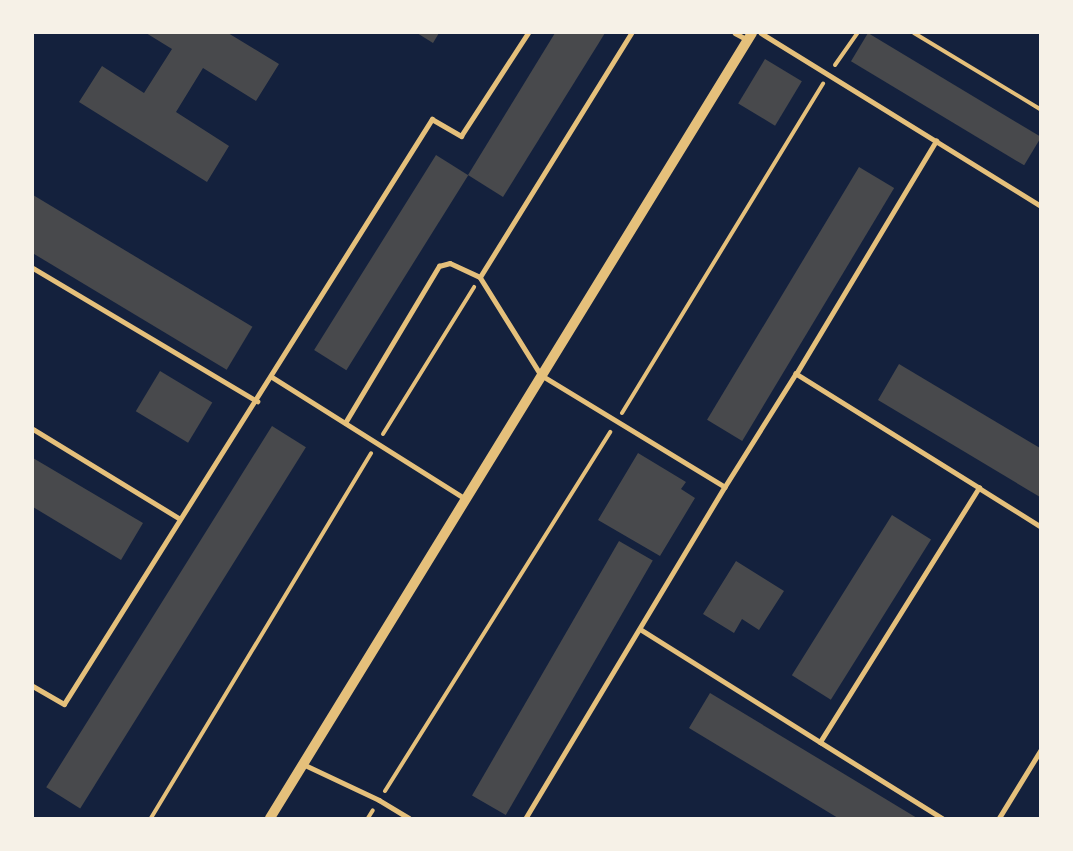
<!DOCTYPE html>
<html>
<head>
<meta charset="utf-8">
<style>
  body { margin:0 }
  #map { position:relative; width:1073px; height:851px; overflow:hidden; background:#14213d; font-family:"Golos Text",sans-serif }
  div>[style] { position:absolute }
  .building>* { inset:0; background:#48494c; transform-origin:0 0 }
  .path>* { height:4px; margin:-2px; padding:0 2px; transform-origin:2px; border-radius:2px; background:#e5c07b }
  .service>* { height:4.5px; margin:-2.25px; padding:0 2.25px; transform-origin:2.25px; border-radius:2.25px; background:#e5c07b }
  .tertiary>* { height:10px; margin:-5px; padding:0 5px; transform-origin:5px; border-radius:5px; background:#e5c07b }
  span { translate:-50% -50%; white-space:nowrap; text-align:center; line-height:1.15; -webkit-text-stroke:4.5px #f6f1e7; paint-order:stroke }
  .frame { position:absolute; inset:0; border:34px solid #f6f1e7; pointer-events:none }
</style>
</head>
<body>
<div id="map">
  <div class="building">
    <div style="clip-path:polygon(146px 33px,228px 33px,279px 64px,256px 101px,203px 68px,176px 112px,229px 146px,207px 182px,79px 102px,102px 66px,144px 93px,172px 49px)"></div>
    <div style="clip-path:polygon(417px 33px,439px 33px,433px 43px)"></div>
    <div style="clip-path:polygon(555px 33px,605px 33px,503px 197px,468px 175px)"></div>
    <div style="left:868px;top:33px;width:202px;height:33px;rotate:31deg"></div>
    <div style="left:765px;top:59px;width:43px;height:52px;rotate:31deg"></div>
    <div style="left:436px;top:155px;width:38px;height:230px;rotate:32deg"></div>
    <div style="left:859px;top:167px;width:41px;height:295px;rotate:31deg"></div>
    <div style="left:33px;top:195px;width:256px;height:50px;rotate:31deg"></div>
    <div style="clip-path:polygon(899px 364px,1040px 448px,1040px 497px,878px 400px)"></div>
    <div style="left:160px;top:371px;width:61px;height:47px;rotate:31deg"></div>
    <div style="left:272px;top:426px;width:40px;height:426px;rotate:32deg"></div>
    <div style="clip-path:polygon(638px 453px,686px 482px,681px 489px,695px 498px,660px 556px,598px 520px)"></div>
    <div style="clip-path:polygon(33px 458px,143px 523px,121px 560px,33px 507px)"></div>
    <div style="left:892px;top:515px;width:46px;height:189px;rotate:32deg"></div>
    <div style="left:619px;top:541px;width:39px;height:294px;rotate:30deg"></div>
    <div style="clip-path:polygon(736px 561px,784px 591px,759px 630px,742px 619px,734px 633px,703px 614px)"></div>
    <div style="clip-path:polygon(710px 693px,917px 818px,838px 818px,689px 728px)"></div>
  </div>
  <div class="path">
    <div style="left:914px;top:33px;width:147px;rotate:31.1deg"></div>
    <div style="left:835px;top:65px;width:39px;rotate:-55deg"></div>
    <div style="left:622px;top:413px;width:386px;rotate:-58.6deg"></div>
    <div style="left:383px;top:434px;width:173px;rotate:-58.2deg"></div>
    <div style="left:385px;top:791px;width:424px;rotate:-57.9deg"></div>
    <div style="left:151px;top:818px;width:426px;rotate:-58.9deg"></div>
    <div style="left:368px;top:818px;width:9px;rotate:-58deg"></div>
  </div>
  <div class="service">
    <div style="left:735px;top:33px;width:15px;rotate:28deg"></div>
    <div style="left:761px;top:33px;width:328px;rotate:31.7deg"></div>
    <div style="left:33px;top:268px;width:261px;rotate:30.7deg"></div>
    <div style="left:480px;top:277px;width:115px;rotate:58.1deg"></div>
    <div style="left:541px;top:375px;width:215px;rotate:31.3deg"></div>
    <div style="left:725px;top:487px;width:386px;rotate:121deg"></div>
    <div style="left:796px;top:374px;width:272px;rotate:-59deg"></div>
    <div style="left:272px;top:377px;width:227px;rotate:32.2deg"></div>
    <div style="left:345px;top:423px;width:183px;rotate:-59.1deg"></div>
    <div style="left:439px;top:266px;width:11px;rotate:-15deg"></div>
    <div style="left:450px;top:263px;width:33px;rotate:25deg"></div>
    <div style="left:480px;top:277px;width:287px;rotate:-58.2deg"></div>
    <div style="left:33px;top:429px;width:171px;rotate:31.4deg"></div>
    <div style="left:979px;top:488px;width:72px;rotate:31.9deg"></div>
    <div style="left:640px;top:629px;width:213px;rotate:32.1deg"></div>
    <div style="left:820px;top:742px;width:300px;rotate:-58deg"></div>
    <div style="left:979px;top:488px;width:216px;rotate:-148.1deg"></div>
    <div style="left:796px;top:374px;width:133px;rotate:122.1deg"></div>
    <div style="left:33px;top:686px;width:36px;rotate:30deg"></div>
    <div style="left:64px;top:704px;width:691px;rotate:-57.83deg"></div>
    <div style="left:432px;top:119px;width:34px;rotate:30deg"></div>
    <div style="left:461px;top:136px;width:123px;rotate:-57deg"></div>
    <div style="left:820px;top:742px;width:144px;rotate:31.9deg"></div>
    <div style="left:303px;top:764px;width:84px;rotate:25.3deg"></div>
    <div style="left:379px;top:800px;width:35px;rotate:31deg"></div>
    <div style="left:999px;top:818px;width:79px;rotate:-58.5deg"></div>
  </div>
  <div class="tertiary">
    <div style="left:270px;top:818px;width:921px;rotate:-58.45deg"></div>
  </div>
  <div class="frame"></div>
</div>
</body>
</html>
